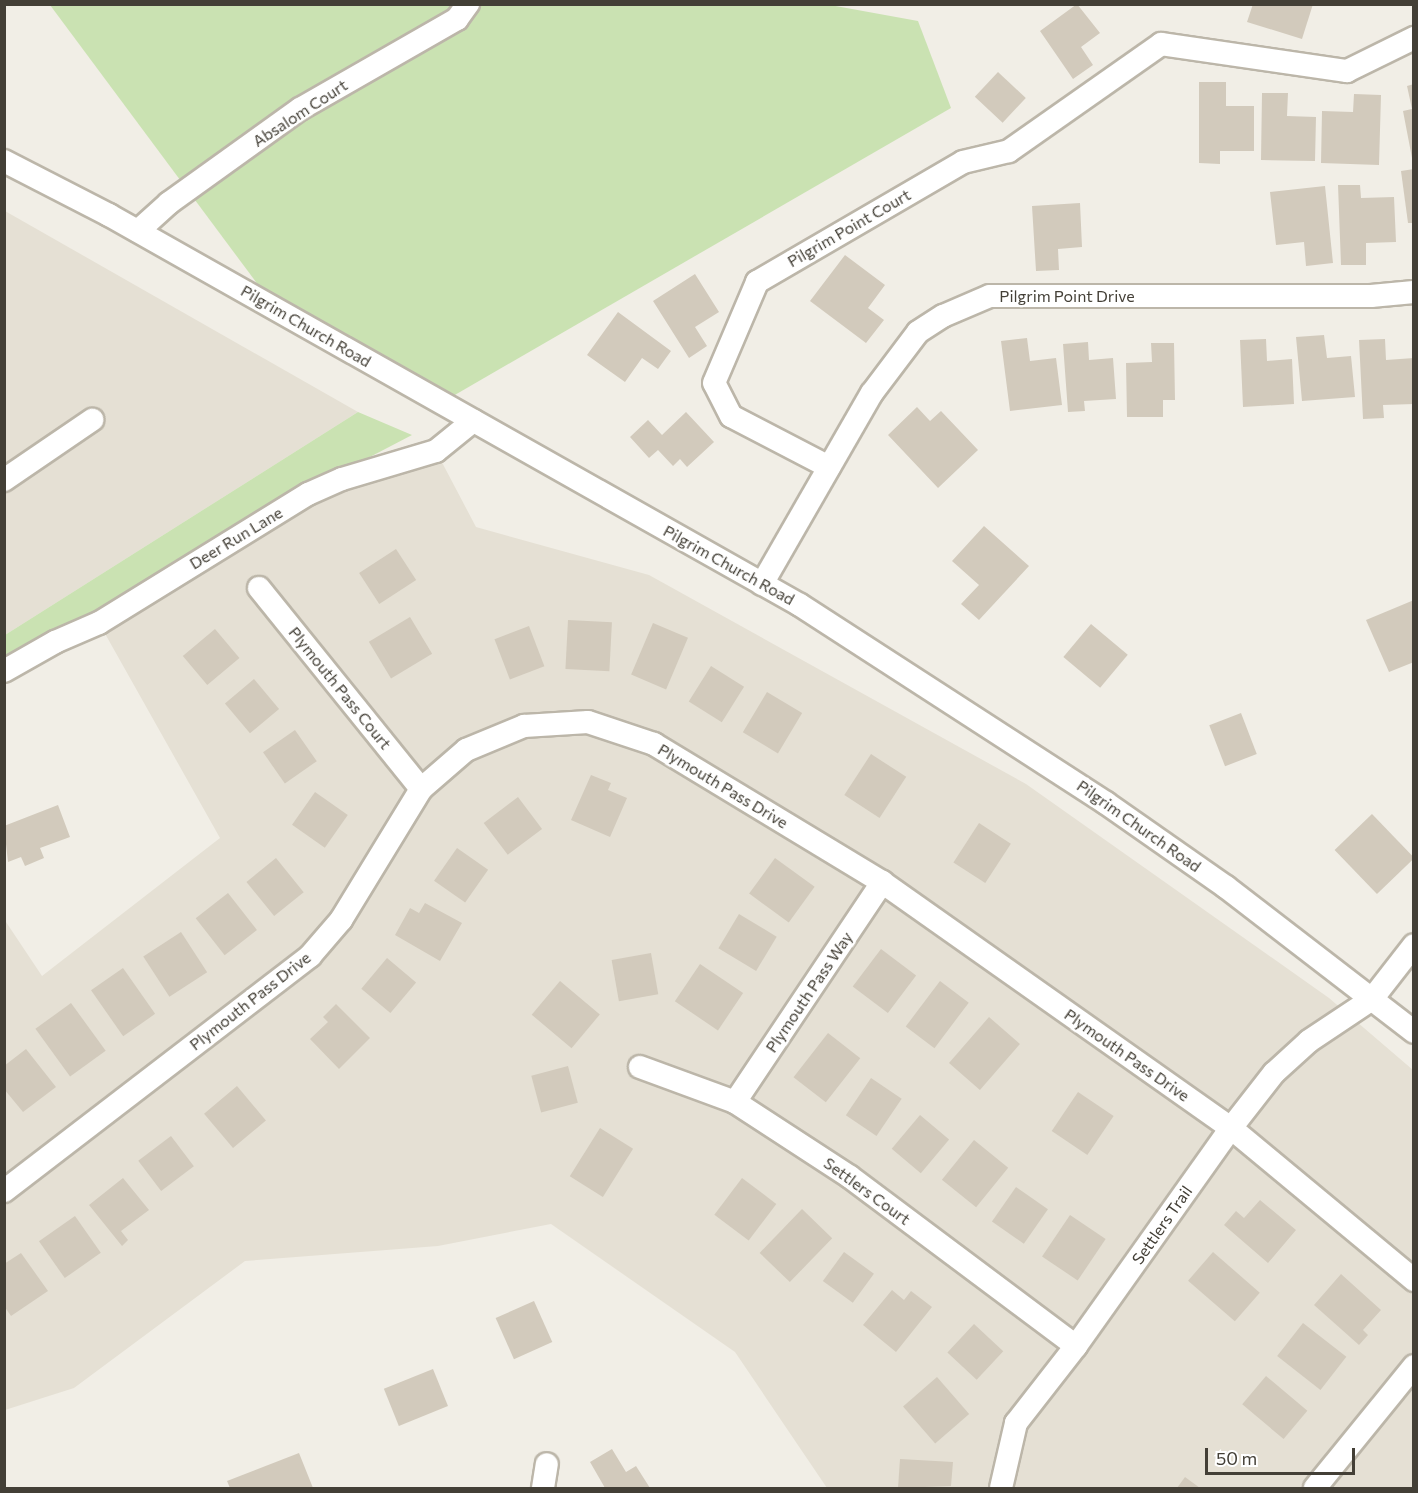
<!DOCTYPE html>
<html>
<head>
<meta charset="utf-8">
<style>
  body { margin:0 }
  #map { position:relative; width:1418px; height:1493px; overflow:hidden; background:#f1eee6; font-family:Commissioner,sans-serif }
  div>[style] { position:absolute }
  .residential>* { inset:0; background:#e5e0d4 }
  .green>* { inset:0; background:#cae2b2 }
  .building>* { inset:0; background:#d2cabc; transform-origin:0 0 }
  .roads { filter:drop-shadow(2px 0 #bcb6a9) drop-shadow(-2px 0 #bcb6a9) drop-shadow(0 2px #bcb6a9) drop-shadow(0 -2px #bcb6a9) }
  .minor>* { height:22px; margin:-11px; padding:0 11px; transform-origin:11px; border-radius:11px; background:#fff }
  span { translate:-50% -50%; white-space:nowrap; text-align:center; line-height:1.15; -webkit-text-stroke:4.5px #fff; paint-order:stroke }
  .street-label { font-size:16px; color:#433f36 }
  .frame { position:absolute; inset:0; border:6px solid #433f36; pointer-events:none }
  .scale { position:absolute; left:1205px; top:1448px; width:150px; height:27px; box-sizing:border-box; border:3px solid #433f36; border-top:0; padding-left:8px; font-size:18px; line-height:21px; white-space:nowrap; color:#433f36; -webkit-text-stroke:4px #fff; paint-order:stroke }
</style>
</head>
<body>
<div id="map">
  <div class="residential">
    <div style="clip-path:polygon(5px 211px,358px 412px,5px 635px)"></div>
    <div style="clip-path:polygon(436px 451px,476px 527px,649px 575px,1026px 784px,1329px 998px,1413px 1070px,1413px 1488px,827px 1488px,735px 1352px,551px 1224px,438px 1246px,245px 1261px,74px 1388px,5px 1410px,4px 919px,42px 976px,220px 838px,99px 623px,309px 494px)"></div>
  </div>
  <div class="green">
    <div style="clip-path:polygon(50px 5px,830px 5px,918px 21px,951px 108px,441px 403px,276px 309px)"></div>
    <div style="clip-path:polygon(358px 412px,412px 435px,230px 530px,46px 660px,5px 684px,5px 635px)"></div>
  </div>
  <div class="building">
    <div style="clip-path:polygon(1077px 4px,1100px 33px,1081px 47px,1093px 65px,1073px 79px,1040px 31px)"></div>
    <div style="clip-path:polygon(1253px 4px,1313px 4px,1302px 39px,1247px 22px)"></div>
    <div style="left:998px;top:72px;width:38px;height:34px;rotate:43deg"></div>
    <div style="clip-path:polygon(1199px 82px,1226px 82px,1226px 106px,1254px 106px,1254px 151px,1220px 151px,1220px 164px,1199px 163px)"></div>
    <div style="clip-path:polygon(1414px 84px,1414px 158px,1412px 158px,1403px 111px,1412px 109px,1407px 86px)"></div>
    <div style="clip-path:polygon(1262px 93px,1288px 93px,1287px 116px,1316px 117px,1315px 161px,1261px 160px)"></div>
    <div style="clip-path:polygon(1354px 94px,1381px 95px,1379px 165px,1321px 163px,1322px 111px,1353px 112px)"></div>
    <div style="clip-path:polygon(1414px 169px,1414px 223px,1408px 223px,1401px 171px)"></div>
    <div style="clip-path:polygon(1338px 185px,1360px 185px,1361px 198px,1394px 197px,1396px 242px,1366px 243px,1366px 265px,1341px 265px)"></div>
    <div style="clip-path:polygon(1325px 186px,1333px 263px,1306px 266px,1304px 242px,1276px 245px,1270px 192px)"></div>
    <div style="clip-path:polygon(1080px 203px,1082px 247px,1058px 249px,1059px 270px,1036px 271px,1032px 206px)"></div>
    <div style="clip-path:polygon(845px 255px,885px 285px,868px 308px,884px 320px,866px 343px,810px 301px)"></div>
    <div style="clip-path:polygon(695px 274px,719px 312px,695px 327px,707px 346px,689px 358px,653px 301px)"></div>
    <div style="clip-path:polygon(618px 312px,671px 351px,658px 369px,642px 358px,625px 382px,587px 355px)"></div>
    <div style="clip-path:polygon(1324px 335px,1327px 358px,1351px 356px,1355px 397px,1302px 401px,1296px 337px)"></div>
    <div style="clip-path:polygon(1027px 338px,1030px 361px,1056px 358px,1062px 405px,1010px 411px,1001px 341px)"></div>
    <div style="clip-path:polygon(1266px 339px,1267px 361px,1292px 359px,1294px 404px,1243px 407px,1240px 340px)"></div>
    <div style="clip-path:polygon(1385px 339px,1386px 360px,1414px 358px,1414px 404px,1383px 405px,1384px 418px,1363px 419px,1359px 340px)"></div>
    <div style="clip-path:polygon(1088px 342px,1089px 360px,1113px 358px,1116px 399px,1084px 401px,1085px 411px,1068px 412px,1063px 344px)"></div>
    <div style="clip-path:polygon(1151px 343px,1174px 343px,1175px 400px,1163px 400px,1163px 417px,1127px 417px,1126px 363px,1152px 362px)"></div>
    <div style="clip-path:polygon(917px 407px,930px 421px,941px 411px,978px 450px,938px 488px,888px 435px)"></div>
    <div style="clip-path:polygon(686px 412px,714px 442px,687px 467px,680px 459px,673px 466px,658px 450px,649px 458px,630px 437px,648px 420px,662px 435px)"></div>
    <div style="clip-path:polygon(984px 526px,1029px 566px,979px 620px,961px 604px,979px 585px,952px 561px)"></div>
    <div style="left:396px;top:549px;width:37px;height:44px;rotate:57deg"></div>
    <div style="clip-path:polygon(1414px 600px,1414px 662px,1389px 672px,1366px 620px)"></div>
    <div style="left:410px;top:617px;width:43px;height:48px;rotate:59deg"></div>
    <div style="left:568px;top:620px;width:44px;height:49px;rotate:3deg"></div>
    <div style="left:653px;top:623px;width:38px;height:56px;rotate:23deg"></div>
    <div style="left:1091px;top:624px;width:48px;height:43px;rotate:40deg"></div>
    <div style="left:529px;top:626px;width:43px;height:37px;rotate:69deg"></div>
    <div style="left:215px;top:629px;width:38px;height:42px;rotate:50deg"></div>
    <div style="left:711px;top:666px;width:39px;height:42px;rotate:32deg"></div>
    <div style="left:254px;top:679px;width:39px;height:38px;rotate:50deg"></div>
    <div style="left:767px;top:692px;width:41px;height:47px;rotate:31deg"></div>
    <div style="left:1241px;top:713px;width:44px;height:34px;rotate:69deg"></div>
    <div style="left:295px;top:730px;width:38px;height:39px;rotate:55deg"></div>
    <div style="left:871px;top:754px;width:42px;height:49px;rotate:33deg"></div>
    <div style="clip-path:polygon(591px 775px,611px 783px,608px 790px,627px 798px,610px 837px,571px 820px)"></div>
    <div style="left:315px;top:792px;width:40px;height:40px;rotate:35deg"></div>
    <div style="left:518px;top:797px;width:40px;height:43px;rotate:53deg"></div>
    <div style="clip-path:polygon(58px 805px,70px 837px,40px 848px,44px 858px,25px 866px,21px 857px,8px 862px,4px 826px)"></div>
    <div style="left:1372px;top:814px;width:61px;height:52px;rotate:46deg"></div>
    <div style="left:979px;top:823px;width:38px;height:47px;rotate:33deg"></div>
    <div style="left:457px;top:848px;width:38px;height:40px;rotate:35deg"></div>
    <div style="left:276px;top:858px;width:44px;height:38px;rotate:51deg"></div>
    <div style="left:775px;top:858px;width:49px;height:44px;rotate:36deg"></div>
    <div style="left:228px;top:893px;width:47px;height:41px;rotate:52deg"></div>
    <div style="clip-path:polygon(425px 903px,462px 923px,440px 961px,395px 935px,410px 908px,419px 913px)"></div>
    <div style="left:739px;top:914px;width:44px;height:40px;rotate:31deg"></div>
    <div style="left:181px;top:932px;width:48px;height:45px;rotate:57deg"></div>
    <div style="left:881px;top:949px;width:44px;height:47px;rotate:37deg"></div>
    <div style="left:651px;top:953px;width:42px;height:40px;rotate:80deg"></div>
    <div style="left:387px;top:958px;width:38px;height:40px;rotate:40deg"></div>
    <div style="left:700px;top:964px;width:52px;height:45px;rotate:34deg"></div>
    <div style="left:123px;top:968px;width:56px;height:39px;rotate:55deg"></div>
    <div style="left:560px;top:981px;width:52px;height:44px;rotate:40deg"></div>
    <div style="left:940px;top:981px;width:36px;height:57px;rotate:37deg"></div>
    <div style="left:71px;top:1003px;width:59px;height:44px;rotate:54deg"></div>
    <div style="clip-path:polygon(336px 1004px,370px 1038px,339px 1069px,310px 1039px,328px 1022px,323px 1017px)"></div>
    <div style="left:989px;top:1017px;width:41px;height:61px;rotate:41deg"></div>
    <div style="left:828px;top:1033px;width:41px;height:56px;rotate:38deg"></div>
    <div style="clip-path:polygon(26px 1049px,56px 1087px,23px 1112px,4px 1089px,4px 1066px)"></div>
    <div style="left:568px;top:1066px;width:38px;height:38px;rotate:75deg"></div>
    <div style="left:871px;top:1078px;width:37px;height:45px;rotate:34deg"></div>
    <div style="left:237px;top:1086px;width:45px;height:43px;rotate:50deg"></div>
    <div style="left:1078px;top:1092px;width:43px;height:47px;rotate:34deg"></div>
    <div style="left:920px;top:1115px;width:38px;height:44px;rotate:40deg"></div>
    <div style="left:600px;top:1128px;width:39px;height:57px;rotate:32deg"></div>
    <div style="left:171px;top:1136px;width:38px;height:41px;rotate:53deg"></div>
    <div style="left:974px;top:1140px;width:44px;height:51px;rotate:39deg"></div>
    <div style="clip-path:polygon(123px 1178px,149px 1210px,121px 1231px,128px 1240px,122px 1246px,89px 1205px)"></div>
    <div style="left:742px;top:1178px;width:43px;height:46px;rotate:37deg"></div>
    <div style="left:1016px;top:1187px;width:39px;height:42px;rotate:35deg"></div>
    <div style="clip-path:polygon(1260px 1200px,1296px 1230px,1268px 1263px,1224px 1225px,1236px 1211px,1244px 1218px)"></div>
    <div style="left:802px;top:1209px;width:42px;height:61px;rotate:44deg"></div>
    <div style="left:1070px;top:1215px;width:43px;height:50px;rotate:34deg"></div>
    <div style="left:75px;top:1216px;width:45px;height:44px;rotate:55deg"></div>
    <div style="left:844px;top:1252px;width:37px;height:36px;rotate:36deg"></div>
    <div style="left:1213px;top:1252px;width:62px;height:38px;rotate:41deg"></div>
    <div style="clip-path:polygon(21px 1253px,48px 1291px,11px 1316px,4px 1306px,4px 1264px)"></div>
    <div style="clip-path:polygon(1341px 1274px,1381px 1310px,1363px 1330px,1368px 1335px,1359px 1345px,1314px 1305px)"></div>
    <div style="clip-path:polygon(892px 1290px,904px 1300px,911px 1291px,932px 1307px,896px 1352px,863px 1325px)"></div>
    <div style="left:534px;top:1301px;width:45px;height:42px;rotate:66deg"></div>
    <div style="left:1303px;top:1323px;width:55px;height:42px;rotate:38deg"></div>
    <div style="left:974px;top:1324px;width:40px;height:39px;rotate:43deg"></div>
    <div style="left:433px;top:1369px;width:40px;height:53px;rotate:68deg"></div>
    <div style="left:1266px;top:1376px;width:54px;height:37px;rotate:40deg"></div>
    <div style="left:937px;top:1377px;width:49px;height:45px;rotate:49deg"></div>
    <div style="clip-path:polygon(612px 1449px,626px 1472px,636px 1466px,650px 1488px,605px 1488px,590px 1462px)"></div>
    <div style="clip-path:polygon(299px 1453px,313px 1488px,230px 1488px,227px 1481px)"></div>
    <div style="clip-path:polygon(900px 1459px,953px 1462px,951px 1486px,898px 1488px)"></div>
    <div style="clip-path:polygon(1185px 1477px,1200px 1488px,1177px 1488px)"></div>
  </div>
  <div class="roads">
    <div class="minor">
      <div style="left:4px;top:161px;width:118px;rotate:27.2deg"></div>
      <div style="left:109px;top:215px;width:793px;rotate:29.44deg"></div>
      <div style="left:800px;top:605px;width:364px;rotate:32.9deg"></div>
      <div style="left:1106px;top:803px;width:146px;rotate:35deg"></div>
      <div style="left:1226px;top:887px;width:237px;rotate:37.6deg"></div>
      <div style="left:138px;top:231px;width:42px;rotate:-42.1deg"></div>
      <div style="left:169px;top:203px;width:161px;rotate:-35.7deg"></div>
      <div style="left:300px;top:109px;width:181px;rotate:-29.8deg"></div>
      <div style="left:457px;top:19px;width:19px;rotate:-54deg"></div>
      <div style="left:829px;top:467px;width:110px;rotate:-152.5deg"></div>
      <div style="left:731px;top:416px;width:37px;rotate:-117deg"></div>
      <div style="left:714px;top:383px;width:110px;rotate:-66.9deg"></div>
      <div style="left:757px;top:282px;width:238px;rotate:-30.2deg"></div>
      <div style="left:963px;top:162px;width:47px;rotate:-13.4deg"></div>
      <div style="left:1009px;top:151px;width:186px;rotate:-35.1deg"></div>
      <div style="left:1161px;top:44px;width:188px;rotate:8.3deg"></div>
      <div style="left:1347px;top:71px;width:75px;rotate:-26.2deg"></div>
      <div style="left:4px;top:480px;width:107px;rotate:-34.3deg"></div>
      <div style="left:762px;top:584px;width:220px;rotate:-60.1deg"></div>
      <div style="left:872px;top:393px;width:76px;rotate:-53deg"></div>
      <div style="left:918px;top:332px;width:30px;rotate:-33deg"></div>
      <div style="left:943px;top:316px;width:51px;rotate:-23.1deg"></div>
      <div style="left:990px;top:296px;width:381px"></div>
      <div style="left:1371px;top:296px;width:43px;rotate:-5.3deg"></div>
      <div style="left:259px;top:588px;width:258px;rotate:51.1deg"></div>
      <div style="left:4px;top:671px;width:59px;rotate:-29.6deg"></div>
      <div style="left:55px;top:642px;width:48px;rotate:-23.4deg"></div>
      <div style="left:99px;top:623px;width:246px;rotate:-31.7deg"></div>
      <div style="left:308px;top:494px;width:37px;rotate:-24deg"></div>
      <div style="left:342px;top:479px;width:98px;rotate:-16.6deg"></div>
      <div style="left:436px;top:451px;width:48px;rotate:-39deg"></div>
      <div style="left:640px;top:1067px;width:101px;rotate:20.2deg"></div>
      <div style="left:735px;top:1102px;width:137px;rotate:33.1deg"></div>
      <div style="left:850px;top:1177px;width:282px;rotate:36.8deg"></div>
      <div style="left:735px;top:1102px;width:265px;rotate:-56.2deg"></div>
      <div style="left:4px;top:1191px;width:386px;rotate:-37.5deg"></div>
      <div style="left:310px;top:956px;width:48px;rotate:-49.3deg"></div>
      <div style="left:341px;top:920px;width:153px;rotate:-58.6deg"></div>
      <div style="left:421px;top:789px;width:60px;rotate:-40.9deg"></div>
      <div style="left:466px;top:750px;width:63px;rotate:-22.5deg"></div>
      <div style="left:524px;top:726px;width:64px;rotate:-3.6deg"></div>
      <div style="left:588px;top:722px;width:70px;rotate:18.4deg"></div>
      <div style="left:654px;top:744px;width:267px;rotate:31.2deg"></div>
      <div style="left:882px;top:882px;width:427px;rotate:35.2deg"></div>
      <div style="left:1231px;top:1128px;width:238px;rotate:39.7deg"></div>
      <div style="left:543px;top:1488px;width:24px;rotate:-81deg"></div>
      <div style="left:1001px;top:1488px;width:67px;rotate:-77deg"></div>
      <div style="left:1016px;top:1423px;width:98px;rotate:-52.1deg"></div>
      <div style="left:1076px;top:1346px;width:267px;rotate:-54.6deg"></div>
      <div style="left:1231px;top:1128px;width:70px;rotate:-52deg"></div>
      <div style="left:1274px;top:1073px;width:47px;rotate:-42.4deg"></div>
      <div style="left:1309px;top:1041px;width:76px;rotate:-33.7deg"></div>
      <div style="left:1372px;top:999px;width:68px;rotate:-52.1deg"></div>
      <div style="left:1315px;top:1488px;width:157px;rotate:-50.9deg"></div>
    </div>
  </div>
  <div class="street-label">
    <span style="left:300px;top:113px;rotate:-33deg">Absalom Court</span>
    <span style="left:849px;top:228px;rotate:-30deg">Pilgrim Point Court</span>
    <span style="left:1067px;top:296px">Pilgrim Point Drive</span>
    <span style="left:306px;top:326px;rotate:30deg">Pilgrim Church Road</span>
    <span style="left:236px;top:538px;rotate:-31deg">Deer Run Lane</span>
    <span style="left:729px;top:565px;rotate:29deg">Pilgrim Church Road</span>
    <span style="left:340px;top:688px;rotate:51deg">Plymouth Pass Court</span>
    <span style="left:723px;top:786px;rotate:31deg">Plymouth Pass Drive</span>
    <span style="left:1139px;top:826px;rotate:35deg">Pilgrim Church Road</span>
    <span style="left:809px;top:992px;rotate:-56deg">Plymouth Pass Way</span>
    <span style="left:250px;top:1001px;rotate:-38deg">Plymouth Pass Drive</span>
    <span style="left:1127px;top:1055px;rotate:35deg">Plymouth Pass Drive</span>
    <span style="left:867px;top:1191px;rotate:36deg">Settlers Court</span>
    <span style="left:1162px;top:1225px;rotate:-55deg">Settlers Trail</span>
  </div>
  <div class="frame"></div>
  <div class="scale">50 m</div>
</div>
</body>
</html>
